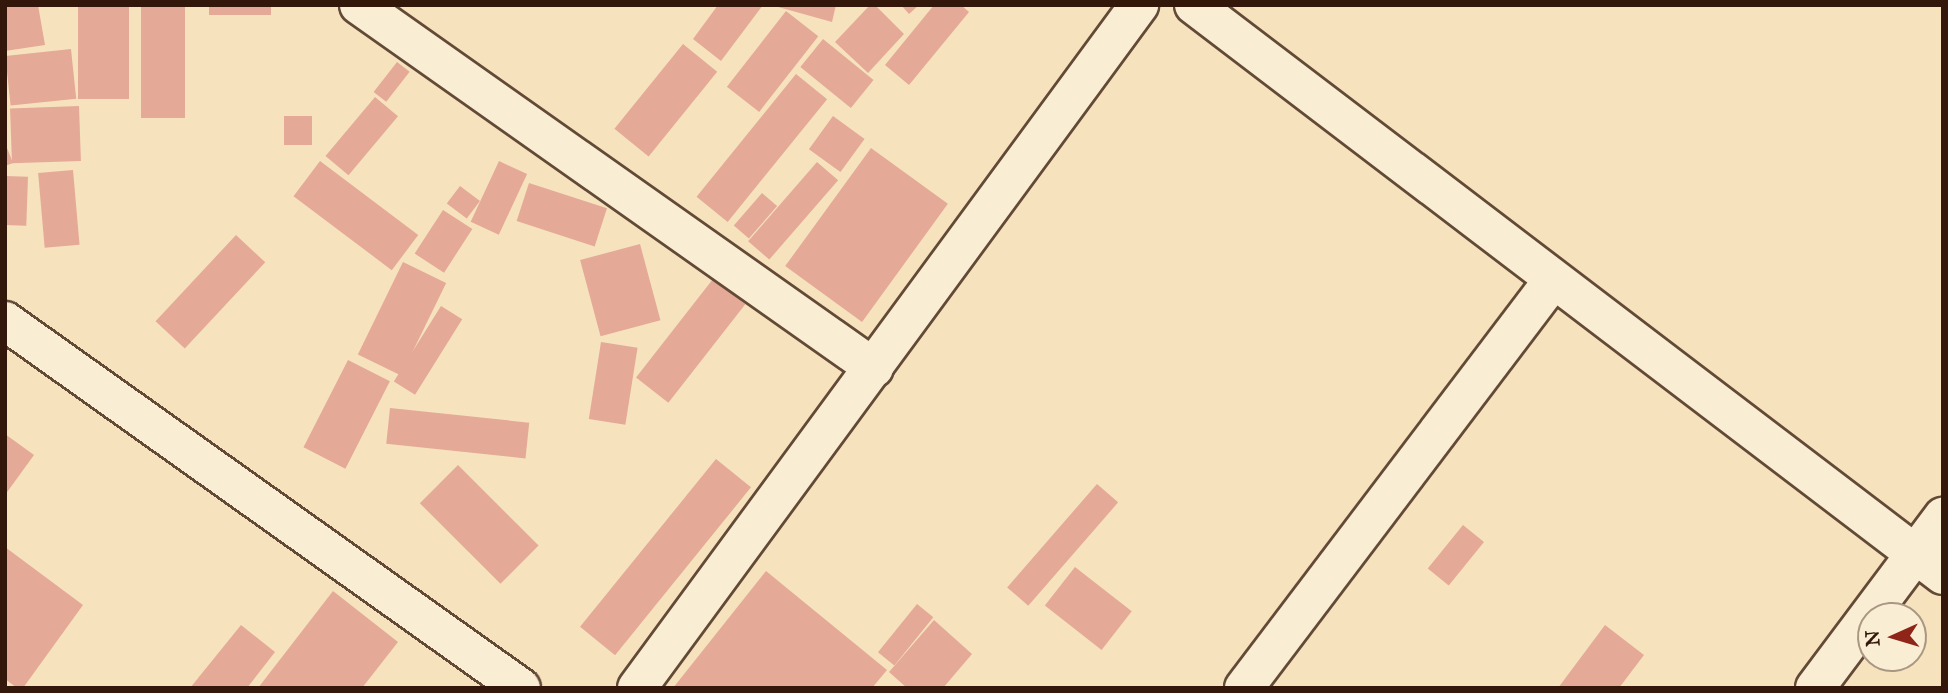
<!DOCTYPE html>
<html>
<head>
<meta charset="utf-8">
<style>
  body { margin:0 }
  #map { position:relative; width:1948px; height:693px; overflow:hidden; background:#f6e3bd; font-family:"IM FELL Great Primer",serif }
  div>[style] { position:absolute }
  .building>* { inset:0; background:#e5a997; transform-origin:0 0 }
  .roads { filter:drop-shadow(2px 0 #634a37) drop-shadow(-2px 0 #634a37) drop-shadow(0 2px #634a37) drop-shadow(0 -2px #634a37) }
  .minor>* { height:38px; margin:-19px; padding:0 19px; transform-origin:19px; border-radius:19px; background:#f9edd4 }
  span { translate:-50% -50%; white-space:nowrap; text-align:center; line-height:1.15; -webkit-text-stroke:7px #f9edd4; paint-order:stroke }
  .frame { position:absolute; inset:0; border:7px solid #32170a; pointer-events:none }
  .north { position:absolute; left:1857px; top:602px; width:70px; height:70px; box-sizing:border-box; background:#f9edd4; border:2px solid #a99783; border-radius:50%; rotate:266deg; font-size:19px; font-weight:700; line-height:28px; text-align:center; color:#32170a }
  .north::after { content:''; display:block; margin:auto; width:24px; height:32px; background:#8f2418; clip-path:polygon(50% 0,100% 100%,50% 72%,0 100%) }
</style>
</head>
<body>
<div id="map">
  <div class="building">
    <div style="clip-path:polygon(5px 5px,38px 5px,45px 45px,5px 51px)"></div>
    <div style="left:78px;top:5px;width:51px;height:94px"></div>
    <div style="left:141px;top:5px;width:44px;height:113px"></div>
    <div style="left:209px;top:5px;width:62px;height:10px"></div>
    <div style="clip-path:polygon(718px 5px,763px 5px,721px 61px,693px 39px)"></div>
    <div style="clip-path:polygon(771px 5px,836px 5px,832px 22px)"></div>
    <div style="clip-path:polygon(870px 5px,875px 5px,904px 34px,868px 73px,835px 42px)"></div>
    <div style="clip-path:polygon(901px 5px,919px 5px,909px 14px)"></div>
    <div style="clip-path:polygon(934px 5px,961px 5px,969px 12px,909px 85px,885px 65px)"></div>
    <div style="left:786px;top:11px;width:41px;height:96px;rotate:38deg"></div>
    <div style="left:823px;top:39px;width:65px;height:36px;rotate:39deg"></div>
    <div style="left:683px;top:44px;width:44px;height:109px;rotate:39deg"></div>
    <div style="left:71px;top:49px;width:50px;height:66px;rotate:84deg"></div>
    <div style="left:397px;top:62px;width:16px;height:38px;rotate:38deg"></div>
    <div style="left:796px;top:74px;width:40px;height:158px;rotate:39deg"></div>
    <div style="left:375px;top:97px;width:30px;height:77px;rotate:40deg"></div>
    <div style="left:79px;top:106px;width:55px;height:69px;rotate:88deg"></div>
    <div style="left:284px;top:116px;width:28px;height:29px"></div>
    <div style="left:833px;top:116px;width:39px;height:41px;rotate:36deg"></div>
    <div style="clip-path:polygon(5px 143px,13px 163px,5px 166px)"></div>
    <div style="left:871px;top:148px;width:95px;height:146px;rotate:36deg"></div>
    <div style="left:320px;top:161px;width:123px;height:44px;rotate:37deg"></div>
    <div style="left:499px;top:161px;width:31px;height:67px;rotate:25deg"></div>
    <div style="left:817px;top:162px;width:28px;height:105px;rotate:41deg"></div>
    <div style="left:73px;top:170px;width:75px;height:35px;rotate:85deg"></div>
    <div style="left:5px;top:176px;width:23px;height:49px;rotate:2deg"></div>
    <div style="left:529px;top:183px;width:82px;height:40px;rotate:18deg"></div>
    <div style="left:460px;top:186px;width:25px;height:22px;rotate:37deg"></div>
    <div style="left:762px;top:193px;width:20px;height:43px;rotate:41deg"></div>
    <div style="left:443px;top:210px;width:35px;height:52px;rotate:33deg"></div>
    <div style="left:236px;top:235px;width:40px;height:118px;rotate:43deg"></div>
    <div style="left:640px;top:244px;width:79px;height:62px;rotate:75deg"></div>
    <div style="left:403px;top:262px;width:48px;height:103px;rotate:26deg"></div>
    <div style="left:713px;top:279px;width:41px;height:125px;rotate:38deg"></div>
    <div style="left:441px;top:306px;width:25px;height:89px;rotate:32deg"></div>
    <div style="left:601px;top:342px;width:37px;height:78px;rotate:9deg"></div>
    <div style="left:348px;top:360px;width:47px;height:98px;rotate:27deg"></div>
    <div style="left:390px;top:408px;width:140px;height:36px;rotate:6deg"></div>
    <div style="clip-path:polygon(5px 434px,34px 455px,5px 495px)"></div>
    <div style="left:716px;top:459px;width:45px;height:216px;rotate:39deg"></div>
    <div style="left:458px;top:465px;width:114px;height:54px;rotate:45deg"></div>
    <div style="left:1097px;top:484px;width:28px;height:137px;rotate:41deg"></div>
    <div style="left:1463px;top:525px;width:27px;height:56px;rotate:39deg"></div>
    <div style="clip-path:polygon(5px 547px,83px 605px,23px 688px,17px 688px,5px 679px)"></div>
    <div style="left:1075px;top:567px;width:72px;height:49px;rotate:38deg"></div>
    <div style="clip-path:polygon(766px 571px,887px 670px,872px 688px,673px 688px)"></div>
    <div style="clip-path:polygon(333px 591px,398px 642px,362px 688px,258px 688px)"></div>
    <div style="left:917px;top:604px;width:21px;height:62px;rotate:39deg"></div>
    <div style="clip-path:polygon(934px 620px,972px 654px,943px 688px,907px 688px,889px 672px)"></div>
    <div style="clip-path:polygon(241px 625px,275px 652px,247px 688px,190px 688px)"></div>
    <div style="clip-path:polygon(1605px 625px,1644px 655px,1619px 688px,1558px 688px)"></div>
  </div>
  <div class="roads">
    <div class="minor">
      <div style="left:359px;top:5px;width:630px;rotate:35.18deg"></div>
      <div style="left:1194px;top:5px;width:941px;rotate:37.27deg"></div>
      <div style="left:5px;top:321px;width:633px;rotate:35.42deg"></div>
      <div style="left:637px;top:688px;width:848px;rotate:-53.68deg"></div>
      <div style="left:1244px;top:688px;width:512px;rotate:-52.86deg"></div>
      <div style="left:1815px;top:688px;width:214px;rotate:-53.2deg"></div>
    </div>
  </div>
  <div class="frame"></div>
  <div class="north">N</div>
</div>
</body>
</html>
